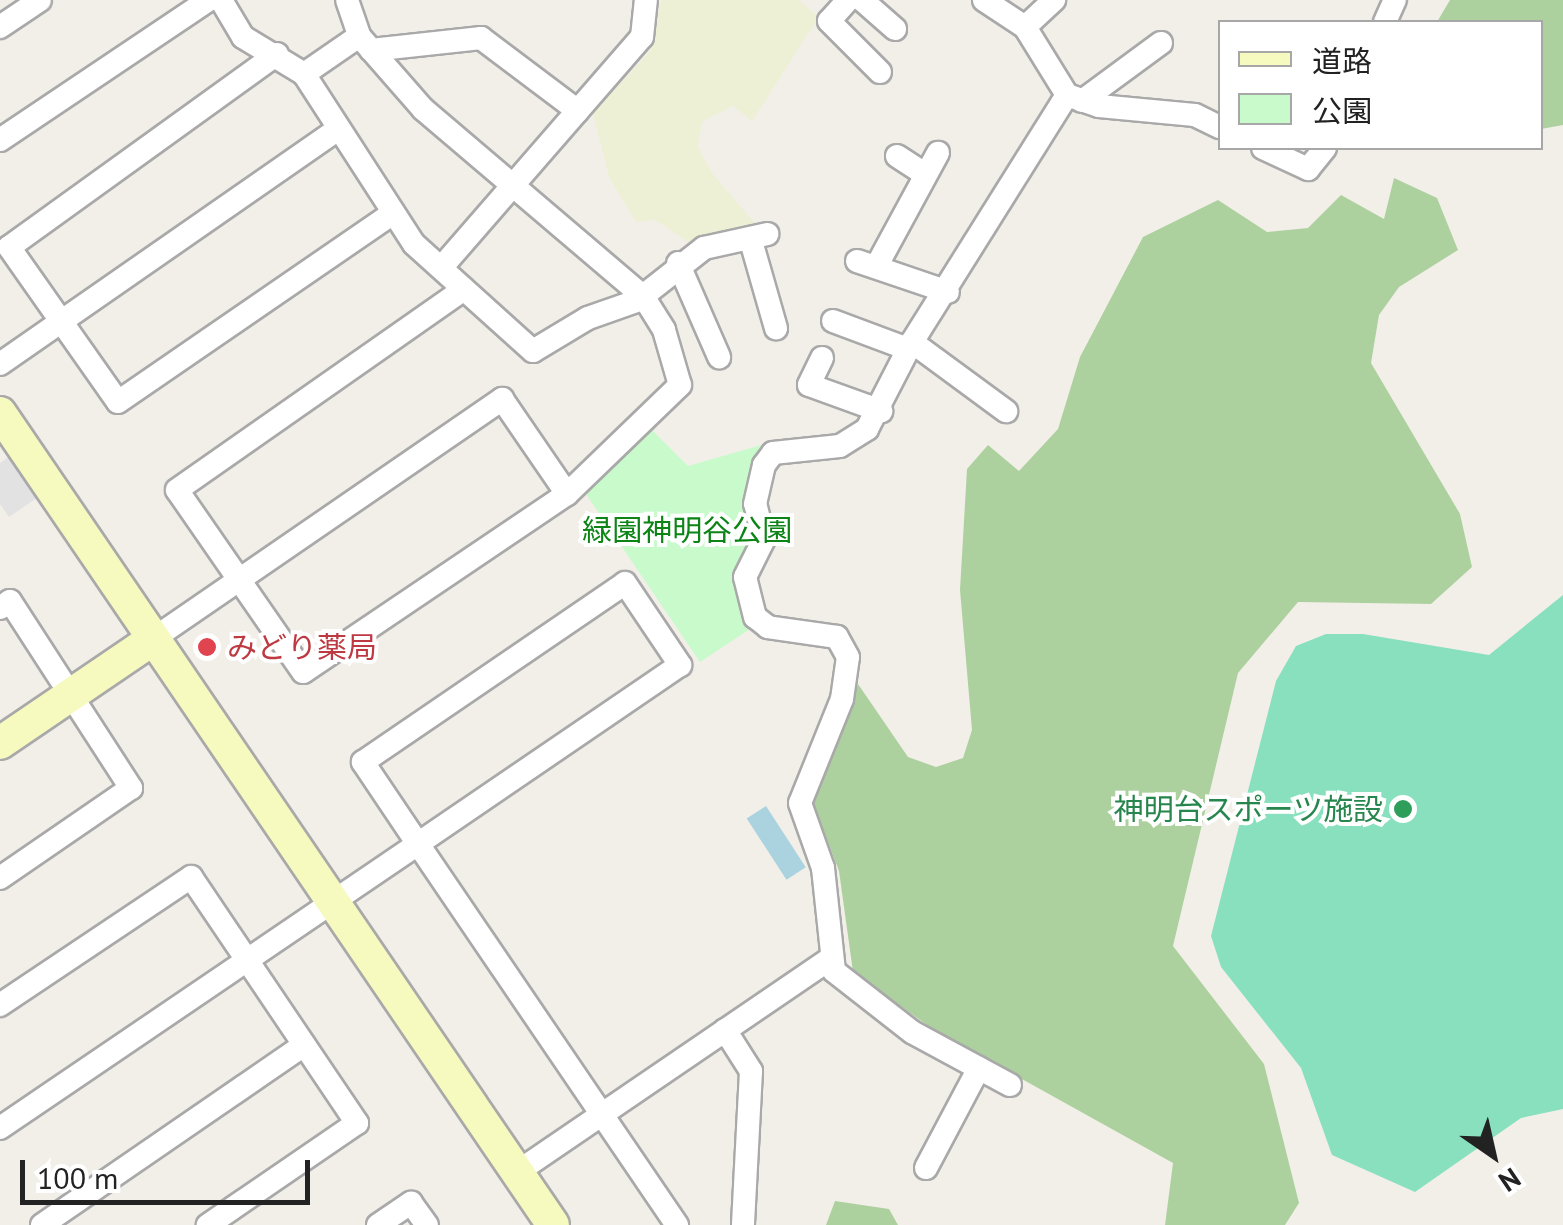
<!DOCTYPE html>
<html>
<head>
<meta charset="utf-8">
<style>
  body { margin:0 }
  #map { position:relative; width:1563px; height:1225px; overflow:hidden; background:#f2efe9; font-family:"PT Sans","Noto Sans JP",sans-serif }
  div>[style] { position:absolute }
  .farmland>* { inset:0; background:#eef0d5 }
  .forest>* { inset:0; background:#add19e }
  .park>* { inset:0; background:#c8facc }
  .pitch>* { inset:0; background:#88e0be }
  .parking>* { inset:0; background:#e2e2e2 }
  .water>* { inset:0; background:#aad3df; transform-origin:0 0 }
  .roads { filter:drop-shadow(2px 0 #a9a9a9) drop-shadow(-2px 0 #a9a9a9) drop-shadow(0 2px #a9a9a9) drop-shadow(0 -2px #a9a9a9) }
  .street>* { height:22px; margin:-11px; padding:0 11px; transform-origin:11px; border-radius:11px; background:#fff }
  .secondary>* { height:32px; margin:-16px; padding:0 16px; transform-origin:16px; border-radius:16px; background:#f7fabf }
  .dots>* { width:28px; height:28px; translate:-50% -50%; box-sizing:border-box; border:5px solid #fff; border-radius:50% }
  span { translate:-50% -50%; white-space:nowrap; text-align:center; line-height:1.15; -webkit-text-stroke:8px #fff; paint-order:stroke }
  .park-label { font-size:30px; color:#0c8416 }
  .health-label { font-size:30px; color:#be3a42 }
  .left { translate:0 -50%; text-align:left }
  .leisure-label { font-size:30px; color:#27864d }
  .right { translate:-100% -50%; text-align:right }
  .legend { position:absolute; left:1218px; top:20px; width:325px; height:130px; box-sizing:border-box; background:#fff; border:2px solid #a7a7a7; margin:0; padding:12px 18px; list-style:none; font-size:30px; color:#222 }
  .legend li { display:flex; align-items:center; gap:20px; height:50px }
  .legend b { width:50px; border:2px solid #a7a7a7 }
  .north { position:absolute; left:1443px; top:1105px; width:100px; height:100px; -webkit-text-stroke:8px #fff; paint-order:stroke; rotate:146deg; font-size:28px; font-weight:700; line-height:40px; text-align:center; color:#222 }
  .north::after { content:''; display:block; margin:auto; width:35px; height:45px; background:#222; clip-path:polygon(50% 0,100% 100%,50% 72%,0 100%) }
  .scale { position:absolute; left:20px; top:1160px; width:290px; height:45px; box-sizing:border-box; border:5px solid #222; border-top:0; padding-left:12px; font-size:30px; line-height:35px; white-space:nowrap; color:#222; -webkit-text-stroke:8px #fff; paint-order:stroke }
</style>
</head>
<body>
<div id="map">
  <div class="farmland">
    <div style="clip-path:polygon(661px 0,799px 0,819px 17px,752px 121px,733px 106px,702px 122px,698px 147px,712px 173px,759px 228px,693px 245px,655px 220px,636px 222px,609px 177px,593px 114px,650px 51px)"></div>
  </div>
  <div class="forest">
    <div style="clip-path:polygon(1450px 0,1563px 0,1563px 125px,1541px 129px,1540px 22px,1437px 22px)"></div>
    <div style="clip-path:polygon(1394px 178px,1437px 198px,1458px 250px,1399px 287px,1379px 315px,1371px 363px,1460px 514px,1472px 567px,1431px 604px,1298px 602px,1238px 673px,1173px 946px,1264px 1064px,1299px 1203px,1285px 1225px,1165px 1225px,1173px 1163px,934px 1030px,853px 972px,839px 871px,813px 803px,858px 684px,908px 757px,936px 767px,963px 758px,972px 730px,960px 590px,967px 469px,988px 445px,1019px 471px,1058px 429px,1080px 357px,1143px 237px,1218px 200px,1267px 232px,1308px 228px,1341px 195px,1384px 219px)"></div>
    <div style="clip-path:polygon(835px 1201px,889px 1209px,898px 1225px,826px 1225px)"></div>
  </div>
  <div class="park">
    <div style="clip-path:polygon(651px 429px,688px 466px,768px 443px,750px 629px,700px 662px,584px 491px)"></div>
  </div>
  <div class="pitch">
    <div style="clip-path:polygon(1563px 595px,1563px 1109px,1521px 1118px,1415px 1192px,1332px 1155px,1301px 1068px,1221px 967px,1211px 936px,1276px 681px,1296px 646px,1326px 634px,1363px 634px,1489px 655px)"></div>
  </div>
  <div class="parking">
    <div style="clip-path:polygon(10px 456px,38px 497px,9px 517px,0 504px,0 463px)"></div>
  </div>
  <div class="water">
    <div style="left:766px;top:806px;width:73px;height:23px;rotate:57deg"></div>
  </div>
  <div class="roads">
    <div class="street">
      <div style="left:221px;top:0;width:43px;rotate:59.3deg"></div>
      <div style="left:243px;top:37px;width:71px;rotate:31.2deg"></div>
      <div style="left:304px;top:74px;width:202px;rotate:57.1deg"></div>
      <div style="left:414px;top:244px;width:160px;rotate:42deg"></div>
      <div style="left:533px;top:351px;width:64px;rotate:-31deg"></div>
      <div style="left:588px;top:318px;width:60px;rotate:-19.3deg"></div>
      <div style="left:347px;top:0;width:39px;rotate:71deg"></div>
      <div style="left:360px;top:37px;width:96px;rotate:48.8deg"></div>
      <div style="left:423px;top:109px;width:289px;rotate:40.4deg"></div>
      <div style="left:643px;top:296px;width:40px;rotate:58deg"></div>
      <div style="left:664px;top:330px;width:57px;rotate:73.8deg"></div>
      <div style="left:680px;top:385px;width:157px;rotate:136deg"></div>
      <div style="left:567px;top:494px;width:318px;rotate:146deg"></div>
      <div style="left:303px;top:672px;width:221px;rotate:-124.7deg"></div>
      <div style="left:177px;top:490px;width:350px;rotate:-35deg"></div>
      <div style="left:848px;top:0;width:28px;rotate:132deg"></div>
      <div style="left:829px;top:21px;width:72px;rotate:45deg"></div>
      <div style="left:862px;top:0;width:44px;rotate:41.3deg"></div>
      <div style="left:984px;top:0;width:49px;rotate:33.4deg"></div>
      <div style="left:1025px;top:27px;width:80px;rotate:58.3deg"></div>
      <div style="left:1067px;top:95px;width:34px;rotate:19deg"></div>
      <div style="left:1099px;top:106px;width:96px;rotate:5.4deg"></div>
      <div style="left:1195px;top:115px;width:28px;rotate:26deg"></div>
      <div style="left:1385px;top:22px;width:24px;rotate:-66deg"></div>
      <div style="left:0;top:27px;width:48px;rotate:-34deg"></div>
      <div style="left:1025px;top:27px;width:40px;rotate:-43deg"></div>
      <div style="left:371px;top:50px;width:111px;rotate:-6.2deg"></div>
      <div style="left:481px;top:38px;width:121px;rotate:37deg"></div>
      <div style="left:277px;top:54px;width:330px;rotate:144.2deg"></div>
      <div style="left:9px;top:247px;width:189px;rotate:54.9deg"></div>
      <div style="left:118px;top:402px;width:334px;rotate:-34.5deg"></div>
      <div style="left:304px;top:74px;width:67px;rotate:-34.6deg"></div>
      <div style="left:1082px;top:101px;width:98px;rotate:-36.3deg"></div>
      <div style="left:0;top:140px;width:251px;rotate:-33.9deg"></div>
      <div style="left:1263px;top:148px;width:50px;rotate:25deg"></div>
      <div style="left:1308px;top:169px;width:27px;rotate:-51deg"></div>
      <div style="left:897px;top:156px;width:33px;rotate:33deg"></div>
      <div style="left:751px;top:241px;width:91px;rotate:74deg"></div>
      <div style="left:857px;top:261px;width:96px;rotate:18.8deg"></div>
      <div style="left:678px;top:263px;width:103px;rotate:66.4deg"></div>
      <div style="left:876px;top:267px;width:130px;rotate:-61.5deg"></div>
      <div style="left:441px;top:268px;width:306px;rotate:-49deg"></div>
      <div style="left:642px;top:37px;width:37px;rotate:-84deg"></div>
      <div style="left:643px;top:296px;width:78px;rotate:-38.2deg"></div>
      <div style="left:704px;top:248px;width:65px;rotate:-12.5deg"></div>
      <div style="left:833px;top:321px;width:80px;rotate:20.5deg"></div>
      <div style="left:912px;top:342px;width:117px;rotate:36.3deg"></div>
      <div style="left:822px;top:358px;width:30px;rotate:116deg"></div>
      <div style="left:809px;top:385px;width:77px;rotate:19.9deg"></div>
      <div style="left:0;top:364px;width:412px;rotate:-34.8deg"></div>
      <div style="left:625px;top:583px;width:99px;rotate:56.1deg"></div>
      <div style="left:680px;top:665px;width:317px;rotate:145.7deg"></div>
      <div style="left:418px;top:844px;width:99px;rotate:-123.9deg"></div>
      <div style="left:363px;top:762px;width:317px;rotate:-34.3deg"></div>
      <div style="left:0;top:608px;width:12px;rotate:-35deg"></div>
      <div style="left:10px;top:601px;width:223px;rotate:57.1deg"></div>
      <div style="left:131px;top:788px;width:159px;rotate:145.5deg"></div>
      <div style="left:153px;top:639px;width:424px;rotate:-34.5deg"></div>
      <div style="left:502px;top:399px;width:115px;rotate:55.6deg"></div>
      <div style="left:0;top:1005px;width:230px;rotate:-33.8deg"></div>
      <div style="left:191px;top:877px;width:297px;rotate:56deg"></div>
      <div style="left:357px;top:1123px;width:181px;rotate:145.6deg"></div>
      <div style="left:725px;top:1030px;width:49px;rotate:57.6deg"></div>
      <div style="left:751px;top:1071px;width:154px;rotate:93deg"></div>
      <div style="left:1010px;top:1085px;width:111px;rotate:-151.6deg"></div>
      <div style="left:912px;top:1032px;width:99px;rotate:-142deg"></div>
      <div style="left:834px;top:971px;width:104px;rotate:-96.1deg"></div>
      <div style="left:823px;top:868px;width:69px;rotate:-109.5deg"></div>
      <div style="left:800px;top:803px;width:112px;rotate:-68deg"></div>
      <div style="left:842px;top:699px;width:42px;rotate:-81.9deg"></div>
      <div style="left:848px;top:657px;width:23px;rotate:-119deg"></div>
      <div style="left:837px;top:637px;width:70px;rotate:-171.8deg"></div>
      <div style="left:768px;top:627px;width:16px;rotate:-142deg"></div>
      <div style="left:755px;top:617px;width:41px;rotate:-104deg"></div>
      <div style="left:745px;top:577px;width:42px;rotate:-63.4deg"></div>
      <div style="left:764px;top:539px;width:36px;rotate:-104deg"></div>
      <div style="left:755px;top:504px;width:40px;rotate:-77deg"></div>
      <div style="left:764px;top:465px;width:15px;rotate:-53deg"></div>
      <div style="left:773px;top:453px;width:67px;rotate:-6deg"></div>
      <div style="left:840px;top:446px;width:32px;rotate:-32deg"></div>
      <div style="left:867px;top:429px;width:98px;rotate:-62.7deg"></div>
      <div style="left:912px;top:342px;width:292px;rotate:-57.9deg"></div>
      <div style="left:0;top:1128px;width:505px;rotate:-34.19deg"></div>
      <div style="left:418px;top:844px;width:461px;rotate:55.8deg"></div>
      <div style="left:926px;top:1168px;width:113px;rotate:-62.1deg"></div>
      <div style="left:516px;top:1173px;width:378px;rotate:-34.3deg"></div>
      <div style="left:42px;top:1225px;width:318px;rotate:-34.5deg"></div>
      <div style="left:378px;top:1225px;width:40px;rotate:-34deg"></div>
      <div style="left:411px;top:1203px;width:27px;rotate:54deg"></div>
    </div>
    <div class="secondary">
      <div style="left:0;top:413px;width:982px;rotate:55.74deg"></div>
      <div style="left:0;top:743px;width:185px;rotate:-34.2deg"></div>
    </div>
  </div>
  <div class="dots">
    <div style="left:207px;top:647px;background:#e0444e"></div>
    <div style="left:1403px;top:809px;background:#2e9e5b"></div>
  </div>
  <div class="park-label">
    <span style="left:687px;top:530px">緑園神明谷公園</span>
  </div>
  <div class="health-label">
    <span class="left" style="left:227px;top:647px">みどり薬局</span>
  </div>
  <div class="leisure-label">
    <span class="right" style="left:1383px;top:809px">神明台スポーツ施設</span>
  </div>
  <ul class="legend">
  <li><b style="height:12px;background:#f7fabf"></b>道路</li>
  <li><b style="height:28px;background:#c8facc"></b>公園</li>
  </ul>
  <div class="north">N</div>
  <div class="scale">100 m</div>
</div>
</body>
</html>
